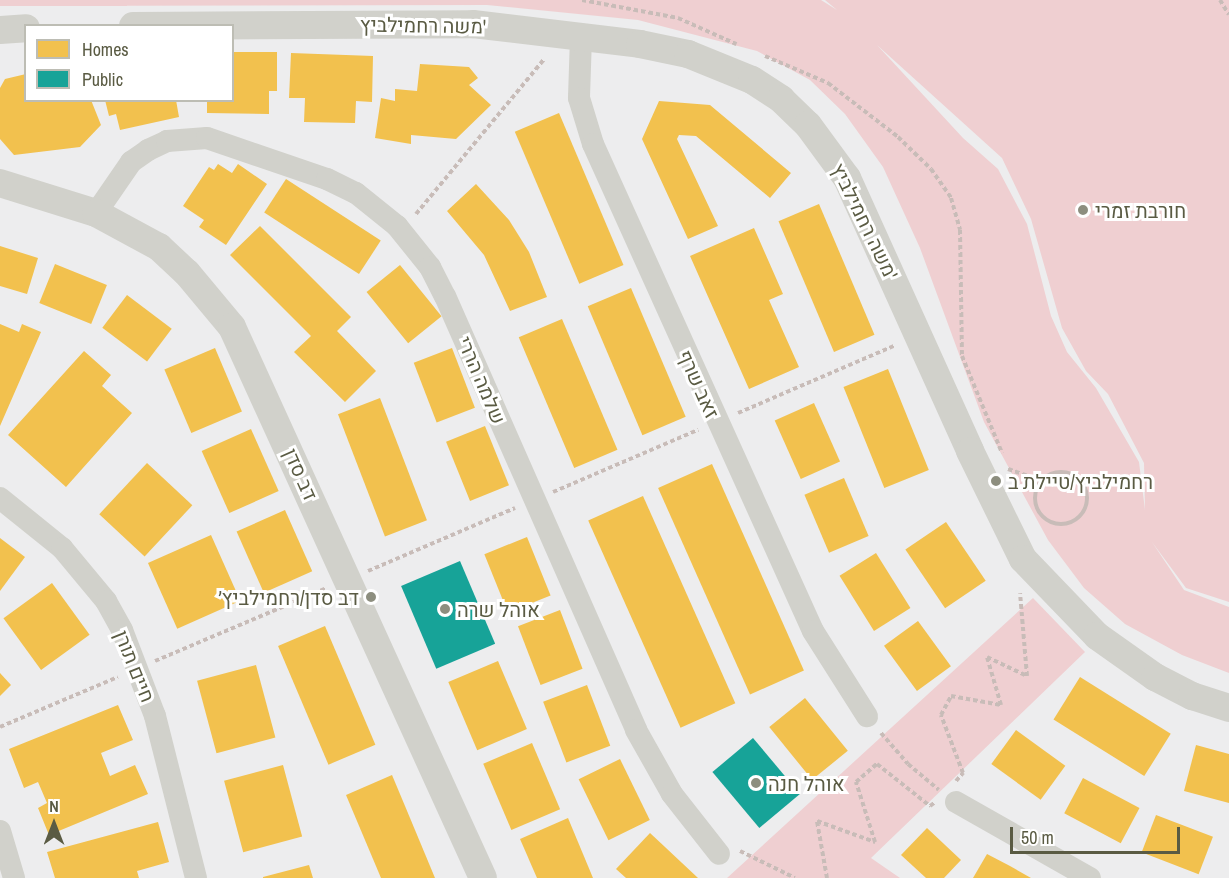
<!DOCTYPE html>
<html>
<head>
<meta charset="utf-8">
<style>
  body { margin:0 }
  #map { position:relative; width:1229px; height:878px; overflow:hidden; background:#ededee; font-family:"Archivo Narrow",Heebo,sans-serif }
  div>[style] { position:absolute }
  .green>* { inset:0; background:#efcfd1 }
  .homes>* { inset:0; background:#f2c14e; transform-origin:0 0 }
  .public>* { inset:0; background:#17a398; transform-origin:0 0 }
  .path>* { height:4px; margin-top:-2px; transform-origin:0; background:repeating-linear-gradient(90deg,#c8bcb8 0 4.5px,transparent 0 7.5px) }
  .path>.ring { margin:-2px; padding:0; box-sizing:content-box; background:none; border:4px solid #c8bcb8; border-radius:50% }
  .minor>* { height:22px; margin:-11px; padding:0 11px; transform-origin:11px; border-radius:11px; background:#d1d1cb }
  .tertiary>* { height:28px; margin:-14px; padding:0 14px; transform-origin:14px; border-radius:14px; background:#d1d1cb }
  .dots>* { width:16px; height:16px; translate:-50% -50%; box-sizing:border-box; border:3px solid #fff; border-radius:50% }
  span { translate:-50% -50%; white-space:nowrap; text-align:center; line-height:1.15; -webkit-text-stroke:6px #fff; paint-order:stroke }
  .street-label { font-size:20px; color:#5a5b43 }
  .poi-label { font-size:20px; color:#5a5b43 }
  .left { translate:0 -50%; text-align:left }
  .right { translate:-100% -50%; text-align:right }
  .legend { position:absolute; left:24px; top:24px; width:210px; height:78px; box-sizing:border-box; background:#fff; border:2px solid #bdbdb4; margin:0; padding:8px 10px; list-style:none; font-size:18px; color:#5a5b43 }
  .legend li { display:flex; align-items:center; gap:12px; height:30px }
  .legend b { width:30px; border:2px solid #bdbdb4 }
  .north { position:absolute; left:24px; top:794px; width:60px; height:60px; -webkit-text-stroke:4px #fff; paint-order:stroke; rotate:0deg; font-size:16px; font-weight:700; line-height:24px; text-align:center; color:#5a5b43 }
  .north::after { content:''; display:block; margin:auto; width:21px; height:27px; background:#5a5b43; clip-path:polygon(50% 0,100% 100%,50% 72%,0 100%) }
  .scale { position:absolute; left:1010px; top:827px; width:170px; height:27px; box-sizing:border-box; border:3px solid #5a5b43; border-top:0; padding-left:8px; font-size:18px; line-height:21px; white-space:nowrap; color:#5a5b43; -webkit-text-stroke:4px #fff; paint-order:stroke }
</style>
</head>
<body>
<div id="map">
  <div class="green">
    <div style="clip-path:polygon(evenodd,0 0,821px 0,837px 10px,825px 0,1229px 0,1229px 602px,1186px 588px,1152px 542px,1184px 590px,1229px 607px,1229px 673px,1182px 655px,1125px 624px,1084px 588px,1048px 540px,984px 422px,920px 248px,883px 167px,845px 114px,810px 80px,757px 51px,638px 20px,487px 5px,0 6px,0 0,877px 45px,1002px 158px,1031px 219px,1062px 328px,1086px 371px,1108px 394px,1144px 463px,1145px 510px,1139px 462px,1096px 388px,1067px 352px,1051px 316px,1027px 224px,998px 169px,963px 138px,877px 45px)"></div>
    <div style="clip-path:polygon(1033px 598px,1085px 652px,871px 858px,900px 878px,727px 878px)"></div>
  </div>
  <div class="homes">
    <div style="clip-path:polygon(232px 52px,277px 52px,277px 91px,269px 91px,269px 114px,207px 113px,207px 100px,232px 100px)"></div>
    <div style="clip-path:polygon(291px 53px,373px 56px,372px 102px,356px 101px,355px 123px,304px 122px,305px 98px,289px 98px)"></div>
    <div style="clip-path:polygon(420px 64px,469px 67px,478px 78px,469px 85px,491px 105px,456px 139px,411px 135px,411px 144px,375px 138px,381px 98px,395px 101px,395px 89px,417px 91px)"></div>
    <div style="clip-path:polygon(26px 74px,26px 100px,91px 100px,101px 125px,80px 147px,14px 155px,0 139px,0 88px,5px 79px)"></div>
    <div style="clip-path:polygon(105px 100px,176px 100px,179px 117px,120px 130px,116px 114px,109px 116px)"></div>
    <div style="clip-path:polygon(659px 101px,710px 105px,791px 173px,770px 198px,696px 136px,679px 135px,677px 139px,718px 226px,688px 239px,642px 139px)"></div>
    <div style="left:559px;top:113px;width:165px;height:48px;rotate:67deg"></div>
    <div style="clip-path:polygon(218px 164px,232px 173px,238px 164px,267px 184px,226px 245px,199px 227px,204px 220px,183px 206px,209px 167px,214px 170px)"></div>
    <div style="left:286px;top:179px;width:113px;height:40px;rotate:33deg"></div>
    <div style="clip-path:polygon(476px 184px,509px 220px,529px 252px,547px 297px,510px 311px,484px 255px,447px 211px)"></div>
    <div style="left:819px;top:204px;width:142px;height:44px;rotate:67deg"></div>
    <div style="clip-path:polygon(260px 226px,351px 317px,337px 331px,376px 371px,345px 402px,294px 352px,311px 336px,230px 255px)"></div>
    <div style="clip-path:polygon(754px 228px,783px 294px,769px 300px,799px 367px,749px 389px,690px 256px)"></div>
    <div style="clip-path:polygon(0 246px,38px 258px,27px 294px,0 286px)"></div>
    <div style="left:55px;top:264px;width:56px;height:42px;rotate:22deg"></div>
    <div style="left:400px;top:265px;width:66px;height:43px;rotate:51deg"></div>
    <div style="left:631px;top:288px;width:140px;height:47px;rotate:67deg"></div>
    <div style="left:127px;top:295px;width:56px;height:41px;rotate:37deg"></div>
    <div style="left:562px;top:319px;width:142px;height:47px;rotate:67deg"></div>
    <div style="clip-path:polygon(0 324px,19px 332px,22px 324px,41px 332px,0 426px)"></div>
    <div style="left:215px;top:348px;width:69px;height:55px;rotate:67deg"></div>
    <div style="left:452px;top:348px;width:64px;height:41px;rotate:69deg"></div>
    <div style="clip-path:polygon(84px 351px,111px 375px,102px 386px,132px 413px,66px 487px,8px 435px)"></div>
    <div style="left:888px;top:369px;width:109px;height:48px;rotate:68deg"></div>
    <div style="left:380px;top:398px;width:131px;height:45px;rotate:69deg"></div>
    <div style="left:814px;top:403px;width:64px;height:43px;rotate:66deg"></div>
    <div style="left:485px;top:426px;width:64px;height:42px;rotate:68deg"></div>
    <div style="left:251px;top:429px;width:68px;height:54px;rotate:66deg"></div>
    <div style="left:147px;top:463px;width:62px;height:70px;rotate:43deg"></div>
    <div style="left:712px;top:464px;width:226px;height:59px;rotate:66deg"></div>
    <div style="left:844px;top:478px;width:63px;height:43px;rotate:67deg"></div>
    <div style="left:643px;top:496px;width:227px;height:60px;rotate:66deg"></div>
    <div style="left:285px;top:510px;width:67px;height:53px;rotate:66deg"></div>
    <div style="left:946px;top:522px;width:71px;height:49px;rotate:56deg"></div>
    <div style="left:211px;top:535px;width:72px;height:69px;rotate:66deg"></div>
    <div style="left:527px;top:537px;width:63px;height:46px;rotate:68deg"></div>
    <div style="clip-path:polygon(0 538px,25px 557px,0 591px)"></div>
    <div style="left:876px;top:553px;width:65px;height:43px;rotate:58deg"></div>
    <div style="left:52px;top:583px;width:64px;height:60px;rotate:54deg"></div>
    <div style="left:560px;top:610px;width:63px;height:45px;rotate:69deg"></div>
    <div style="left:918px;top:621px;width:56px;height:42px;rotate:54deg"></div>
    <div style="left:325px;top:626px;width:129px;height:51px;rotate:67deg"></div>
    <div style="left:498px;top:661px;width:74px;height:54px;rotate:67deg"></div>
    <div style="left:256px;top:665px;width:75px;height:61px;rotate:75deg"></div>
    <div style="clip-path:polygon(0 673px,11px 685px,0 696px)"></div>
    <div style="left:1080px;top:677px;width:107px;height:50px;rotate:32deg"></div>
    <div style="left:587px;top:685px;width:65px;height:47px;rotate:69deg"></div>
    <div style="left:805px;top:698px;width:68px;height:46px;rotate:51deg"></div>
    <div style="clip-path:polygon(118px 705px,133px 740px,101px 753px,110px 776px,135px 765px,148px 794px,49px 835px,38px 808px,47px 803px,38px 782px,24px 788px,9px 749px)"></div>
    <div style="left:1016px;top:730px;width:61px;height:42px;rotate:36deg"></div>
    <div style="left:532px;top:743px;width:72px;height:53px;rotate:67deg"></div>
    <div style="clip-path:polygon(1196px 745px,1229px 754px,1229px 803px,1184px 791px)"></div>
    <div style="left:620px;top:759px;width:68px;height:46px;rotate:64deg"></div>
    <div style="left:283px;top:765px;width:74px;height:61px;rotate:75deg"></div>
    <div style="clip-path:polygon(392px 775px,405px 806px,435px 878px,381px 878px,346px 795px)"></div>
    <div style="left:1083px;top:778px;width:64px;height:40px;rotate:28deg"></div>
    <div style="left:1156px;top:815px;width:61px;height:40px;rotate:21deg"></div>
    <div style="clip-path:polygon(568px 818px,593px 878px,537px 878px,520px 839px)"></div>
    <div style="clip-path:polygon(158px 822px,169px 862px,137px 871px,139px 878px,55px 878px,47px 852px)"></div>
    <div style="clip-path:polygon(927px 828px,961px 860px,944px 878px,926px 878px,901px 855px)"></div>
    <div style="clip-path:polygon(650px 833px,665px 847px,698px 878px,626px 878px,616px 869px)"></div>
    <div style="clip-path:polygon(987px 854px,1010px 866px,1031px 878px,973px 878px)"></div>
    <div style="clip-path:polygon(309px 865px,313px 878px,263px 878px,263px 877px)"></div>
  </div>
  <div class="public">
    <div style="left:460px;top:561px;width:90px;height:64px;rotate:67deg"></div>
    <div style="left:753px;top:738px;width:73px;height:53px;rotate:50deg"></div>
  </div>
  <div class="path">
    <div style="left:582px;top:0;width:98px;rotate:10.6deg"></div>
    <div style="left:678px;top:18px;width:64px;rotate:24.1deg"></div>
    <div style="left:1220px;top:0;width:17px;rotate:59deg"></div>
    <div style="left:765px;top:56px;width:69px;rotate:23.2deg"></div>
    <div style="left:828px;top:83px;width:88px;rotate:37.6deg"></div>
    <div style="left:898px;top:137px;width:46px;rotate:44.1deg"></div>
    <div style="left:931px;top:169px;width:35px;rotate:55deg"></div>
    <div style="left:951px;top:198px;width:33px;rotate:74deg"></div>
    <div style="left:960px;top:230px;width:126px;rotate:89.1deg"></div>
    <div style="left:962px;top:356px;width:105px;rotate:67.6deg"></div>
    <div style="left:416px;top:214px;width:202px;rotate:-50.4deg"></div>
    <div style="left:738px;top:413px;width:172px;rotate:-23.3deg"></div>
    <div style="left:1008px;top:469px;width:36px;rotate:19deg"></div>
    <div class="ring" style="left:1035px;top:472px;width:48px;height:48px"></div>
    <div style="left:553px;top:492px;width:158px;rotate:-23.2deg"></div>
    <div style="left:368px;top:571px;width:160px;rotate:-23.2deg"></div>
    <div style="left:155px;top:661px;width:185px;rotate:-23deg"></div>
    <div style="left:0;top:727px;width:128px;rotate:-23deg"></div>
    <div style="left:881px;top:733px;width:41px;rotate:48.9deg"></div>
    <div style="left:908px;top:764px;width:40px;rotate:40deg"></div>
    <div style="left:956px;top:781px;width:11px;rotate:-49deg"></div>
    <div style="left:963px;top:773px;width:62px;rotate:-110.8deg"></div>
    <div style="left:941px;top:715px;width:21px;rotate:-62deg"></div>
    <div style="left:951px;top:696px;width:51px;rotate:10.2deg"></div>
    <div style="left:1001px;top:705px;width:50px;rotate:-106.3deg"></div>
    <div style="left:987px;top:657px;width:44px;rotate:25.4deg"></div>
    <div style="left:1027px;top:676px;width:83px;rotate:-94.8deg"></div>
    <div style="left:740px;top:851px;width:61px;rotate:26.1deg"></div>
    <div style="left:827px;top:878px;width:58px;rotate:-100deg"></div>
    <div style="left:817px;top:821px;width:62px;rotate:19.9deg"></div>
    <div style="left:875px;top:842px;width:63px;rotate:-107.6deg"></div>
    <div style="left:856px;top:782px;width:28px;rotate:-41deg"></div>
    <div style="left:877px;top:764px;width:68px;rotate:38.4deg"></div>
    <div style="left:930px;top:806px;width:5px;rotate:-37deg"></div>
  </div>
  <div class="minor">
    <div style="left:581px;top:37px;width:61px;rotate:91.9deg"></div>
    <div style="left:579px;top:98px;width:48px;rotate:73.1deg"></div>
    <div style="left:593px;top:144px;width:534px;rotate:65.69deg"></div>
    <div style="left:813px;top:631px;width:101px;rotate:57.6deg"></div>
    <div style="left:96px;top:213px;width:62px;rotate:-55.5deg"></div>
    <div style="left:131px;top:162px;width:21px;rotate:-35deg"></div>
    <div style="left:148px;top:150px;width:21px;rotate:-25deg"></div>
    <div style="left:167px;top:141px;width:40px;rotate:-4.3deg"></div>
    <div style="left:207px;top:138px;width:127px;rotate:18.9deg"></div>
    <div style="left:327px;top:179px;width:32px;rotate:26deg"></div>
    <div style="left:356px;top:193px;width:53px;rotate:38.8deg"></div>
    <div style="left:397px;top:226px;width:53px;rotate:51.2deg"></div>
    <div style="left:430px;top:267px;width:33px;rotate:63deg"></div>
    <div style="left:445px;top:296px;width:474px;rotate:66.2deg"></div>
    <div style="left:636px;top:730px;width:73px;rotate:60.6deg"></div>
    <div style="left:672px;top:794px;width:76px;rotate:51.9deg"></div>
    <div style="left:0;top:498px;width:80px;rotate:38.9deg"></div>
    <div style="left:62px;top:548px;width:69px;rotate:50.3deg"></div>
    <div style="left:106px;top:601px;width:33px;rotate:61deg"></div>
    <div style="left:122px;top:630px;width:92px;rotate:69deg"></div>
    <div style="left:155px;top:716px;width:167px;rotate:75.8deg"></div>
    <div style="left:956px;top:802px;width:154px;rotate:29.6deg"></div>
    <div style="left:0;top:831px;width:49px;rotate:73.4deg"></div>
  </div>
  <div class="tertiary">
    <div style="left:133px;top:26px;width:340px;rotate:-0.3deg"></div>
    <div style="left:473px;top:24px;width:168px;rotate:6.8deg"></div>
    <div style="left:640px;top:44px;width:49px;rotate:11.8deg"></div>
    <div style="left:688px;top:54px;width:69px;rotate:22.1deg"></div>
    <div style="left:752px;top:80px;width:35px;rotate:33deg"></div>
    <div style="left:781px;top:99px;width:37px;rotate:44deg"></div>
    <div style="left:808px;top:125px;width:66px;rotate:53.7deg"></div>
    <div style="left:847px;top:178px;width:299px;rotate:65.7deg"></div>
    <div style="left:970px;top:451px;width:120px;rotate:63.9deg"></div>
    <div style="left:1023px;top:559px;width:107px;rotate:46.1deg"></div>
    <div style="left:1097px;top:636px;width:71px;rotate:35.3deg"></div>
    <div style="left:1155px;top:677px;width:42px;rotate:27.2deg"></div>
    <div style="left:1192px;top:696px;width:39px;rotate:18deg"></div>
    <div style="left:0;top:30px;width:26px;rotate:-4deg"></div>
    <div style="left:0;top:183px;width:101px;rotate:17.4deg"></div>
    <div style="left:96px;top:213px;width:72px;rotate:28.4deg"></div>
    <div style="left:159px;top:247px;width:38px;rotate:43deg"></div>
    <div style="left:187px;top:273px;width:70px;rotate:50.2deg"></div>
    <div style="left:232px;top:327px;width:605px;rotate:65.51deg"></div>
  </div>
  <div class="dots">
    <div style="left:1083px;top:210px;background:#8d8e7f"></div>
    <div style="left:996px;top:481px;background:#8d8e7f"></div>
    <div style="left:371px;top:597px;background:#8d8e7f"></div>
    <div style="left:445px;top:609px;background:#8d8e7f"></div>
    <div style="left:756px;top:783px;background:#8d8e7f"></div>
  </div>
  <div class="street-label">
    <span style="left:423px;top:25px;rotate:1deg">משה רחמילביץ'</span>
    <span style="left:865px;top:221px;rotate:64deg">משה רחמילביץ'</span>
    <span style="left:482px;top:380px;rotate:67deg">שלמה הררי</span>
    <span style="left:699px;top:384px;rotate:66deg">זאב שרף</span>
    <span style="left:301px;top:474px;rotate:66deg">דב סדן</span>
    <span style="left:135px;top:666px;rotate:68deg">חיים תורן</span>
  </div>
  <div class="poi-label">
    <span class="left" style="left:1095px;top:210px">חורבת זמרי</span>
    <span class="left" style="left:1008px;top:481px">רחמילביץ/טיילת ב</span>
    <span class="right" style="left:359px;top:597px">דב סדן/רחמילביץ׳</span>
    <span class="left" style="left:457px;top:609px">אוהל שרה</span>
    <span class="left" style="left:768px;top:783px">אוהל חנה</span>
  </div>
  <ul class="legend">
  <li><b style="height:16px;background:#f2c14e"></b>Homes</li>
  <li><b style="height:16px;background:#17a398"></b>Public</li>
  </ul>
  <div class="north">N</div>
  <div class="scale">50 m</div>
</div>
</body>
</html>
